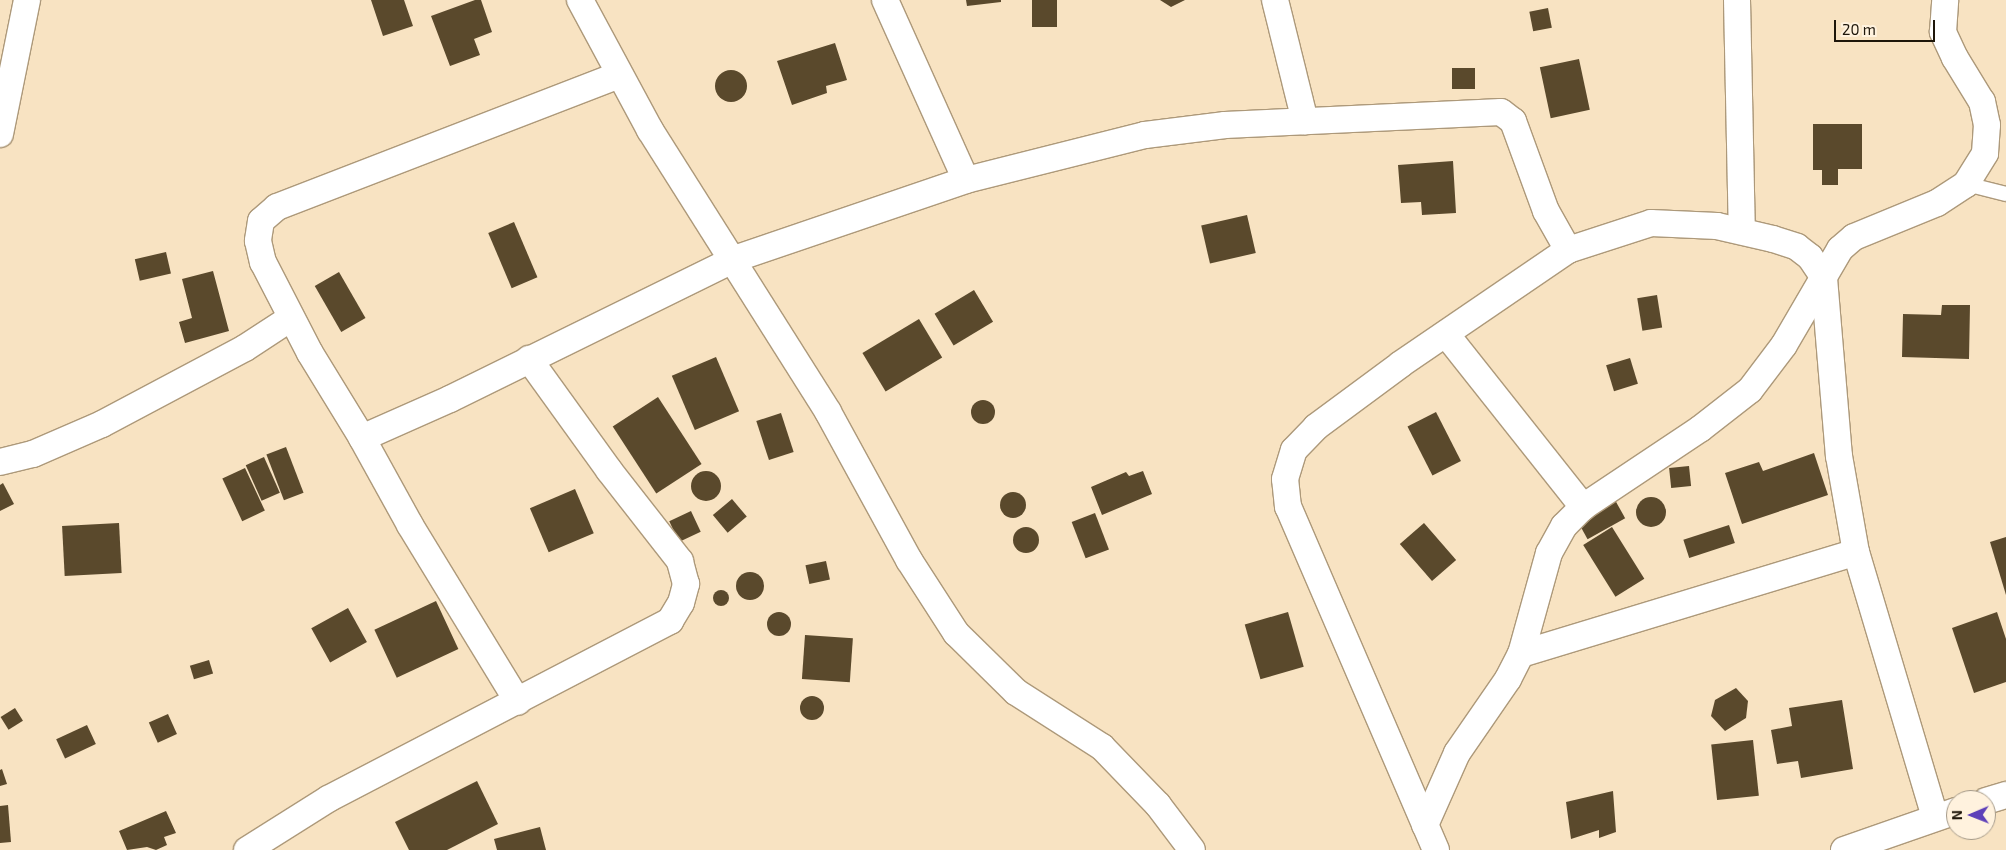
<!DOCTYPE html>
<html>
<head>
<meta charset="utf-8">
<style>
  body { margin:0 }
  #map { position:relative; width:2006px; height:850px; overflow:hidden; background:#f8e3c2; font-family:"Exo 2",sans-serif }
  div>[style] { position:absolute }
  .building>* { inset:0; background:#5a492c; transform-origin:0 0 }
  .round { border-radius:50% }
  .roads { filter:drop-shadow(1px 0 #ad997a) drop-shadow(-1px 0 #ad997a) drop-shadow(0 1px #ad997a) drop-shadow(0 -1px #ad997a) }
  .service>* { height:14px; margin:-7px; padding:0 7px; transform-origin:7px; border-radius:7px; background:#fff }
  .minor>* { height:26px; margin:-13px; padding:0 13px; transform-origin:13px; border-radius:13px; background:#fff }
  span { translate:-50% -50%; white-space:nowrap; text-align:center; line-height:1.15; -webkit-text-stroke:5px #fff2de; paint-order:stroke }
  .north { position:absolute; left:1946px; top:790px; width:50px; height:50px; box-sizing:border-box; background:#fff2de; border:1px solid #a59a89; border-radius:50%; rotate:269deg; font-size:14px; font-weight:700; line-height:20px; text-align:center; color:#1e160a }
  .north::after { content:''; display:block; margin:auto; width:18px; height:22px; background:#5e40b9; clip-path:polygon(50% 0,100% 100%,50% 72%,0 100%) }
  .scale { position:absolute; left:1834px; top:20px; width:101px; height:22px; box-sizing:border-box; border:2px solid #1e160a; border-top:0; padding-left:6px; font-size:15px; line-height:18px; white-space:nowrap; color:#1e160a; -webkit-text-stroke:4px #fff2de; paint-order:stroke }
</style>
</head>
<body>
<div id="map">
  <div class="building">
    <div style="clip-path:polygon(371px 0,404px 0,413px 26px,383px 36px)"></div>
    <div style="clip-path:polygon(475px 0,481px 0,492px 32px,474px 39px,480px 55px,450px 66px,431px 16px)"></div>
    <div style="clip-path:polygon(966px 0,1001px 0,1001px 2px,967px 6px)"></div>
    <div style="left:1032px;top:0;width:25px;height:27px"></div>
    <div style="clip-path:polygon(1160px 0,1185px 0,1171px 7px)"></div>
    <div style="left:1548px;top:8px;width:20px;height:19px;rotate:79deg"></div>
    <div style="clip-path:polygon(835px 43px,847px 80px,826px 86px,827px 93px,792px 105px,777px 61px)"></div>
    <div style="left:1579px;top:59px;width:52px;height:40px;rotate:78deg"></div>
    <div style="left:1452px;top:68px;width:23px;height:21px"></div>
    <div class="round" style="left:715px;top:70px;width:32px;height:32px"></div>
    <div style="clip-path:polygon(1813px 124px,1862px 124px,1862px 169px,1838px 169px,1838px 185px,1822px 185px,1822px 170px,1813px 170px)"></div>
    <div style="clip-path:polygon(1453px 161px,1456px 213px,1422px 215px,1421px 202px,1401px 203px,1398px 165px)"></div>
    <div style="left:1247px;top:215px;width:39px;height:47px;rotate:77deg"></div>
    <div style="left:514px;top:222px;width:60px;height:28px;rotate:67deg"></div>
    <div style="left:166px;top:252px;width:22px;height:32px;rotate:77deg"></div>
    <div style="clip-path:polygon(213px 271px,229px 331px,185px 343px,179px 322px,192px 318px,182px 279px)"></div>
    <div style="left:339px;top:272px;width:53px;height:28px;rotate:60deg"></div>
    <div style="left:974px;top:290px;width:37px;height:46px;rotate:59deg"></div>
    <div style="left:1657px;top:295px;width:33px;height:20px;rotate:81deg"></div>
    <div style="clip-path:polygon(1942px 305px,1970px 305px,1969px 359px,1902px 357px,1903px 314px,1941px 315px)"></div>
    <div style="left:919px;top:319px;width:45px;height:66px;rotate:59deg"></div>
    <div style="left:716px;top:357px;width:59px;height:48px;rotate:67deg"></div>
    <div style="left:1630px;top:358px;width:27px;height:25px;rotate:73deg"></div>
    <div style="left:658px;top:397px;width:80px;height:54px;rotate:57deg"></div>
    <div class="round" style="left:971px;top:400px;width:24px;height:24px"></div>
    <div style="left:1436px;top:412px;width:55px;height:32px;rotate:63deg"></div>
    <div style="left:781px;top:413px;width:41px;height:26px;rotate:72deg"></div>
    <div style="left:286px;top:447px;width:49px;height:21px;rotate:69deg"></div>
    <div style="clip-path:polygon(1814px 453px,1828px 495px,1742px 524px,1725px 473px,1759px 462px,1763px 471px)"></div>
    <div style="left:264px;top:457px;width:39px;height:20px;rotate:66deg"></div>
    <div style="left:1689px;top:466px;width:20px;height:20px;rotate:84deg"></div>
    <div style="left:245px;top:468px;width:47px;height:25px;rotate:65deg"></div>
    <div style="clip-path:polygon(1143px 471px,1152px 494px,1102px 515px,1091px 487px,1126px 472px,1129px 476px)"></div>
    <div class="round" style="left:691px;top:471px;width:30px;height:30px"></div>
    <div style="clip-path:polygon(3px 483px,14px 504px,0 511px,0 485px)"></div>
    <div style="left:575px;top:489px;width:48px;height:49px;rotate:67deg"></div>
    <div class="round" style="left:1000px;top:492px;width:26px;height:26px"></div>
    <div class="round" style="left:1636px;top:497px;width:30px;height:30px"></div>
    <div style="left:732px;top:499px;width:23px;height:25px;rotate:50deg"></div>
    <div style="left:1615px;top:500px;width:21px;height:43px;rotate:61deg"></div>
    <div style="left:691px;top:511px;width:23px;height:24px;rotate:65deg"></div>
    <div style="left:1095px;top:513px;width:39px;height:25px;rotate:69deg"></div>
    <div style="left:119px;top:523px;width:50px;height:57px;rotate:87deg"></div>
    <div style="left:1424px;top:523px;width:49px;height:32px;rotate:49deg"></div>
    <div style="left:1729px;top:525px;width:19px;height:48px;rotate:72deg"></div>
    <div style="left:1612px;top:527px;width:61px;height:34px;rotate:58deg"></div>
    <div class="round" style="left:1013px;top:527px;width:26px;height:26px"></div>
    <div style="clip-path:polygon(2006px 537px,2006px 595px,1990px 542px)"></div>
    <div style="left:826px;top:561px;width:19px;height:21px;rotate:78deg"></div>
    <div class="round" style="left:736px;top:572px;width:28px;height:28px"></div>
    <div class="round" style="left:713px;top:590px;width:16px;height:16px"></div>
    <div style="left:436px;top:601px;width:53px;height:68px;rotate:65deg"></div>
    <div style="left:348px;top:608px;width:39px;height:42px;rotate:61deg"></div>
    <div style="left:1288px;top:612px;width:57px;height:45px;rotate:74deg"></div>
    <div style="clip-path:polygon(1997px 612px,2006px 639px,2006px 682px,1974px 693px,1952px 628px)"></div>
    <div class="round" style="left:767px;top:612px;width:24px;height:24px"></div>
    <div style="left:805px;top:635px;width:48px;height:44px;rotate:4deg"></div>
    <div style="left:209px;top:660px;width:14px;height:20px;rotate:73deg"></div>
    <div style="clip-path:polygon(1736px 688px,1748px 701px,1746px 718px,1725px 731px,1711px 716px,1715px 700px)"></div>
    <div class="round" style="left:800px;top:696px;width:24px;height:24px"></div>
    <div style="clip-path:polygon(1842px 700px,1853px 769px,1801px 778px,1798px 761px,1777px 764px,1771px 730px,1792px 726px,1789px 708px)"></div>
    <div style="left:15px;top:708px;width:15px;height:17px;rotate:58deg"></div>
    <div style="left:168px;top:714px;width:22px;height:21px;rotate:66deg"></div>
    <div style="left:87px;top:725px;width:21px;height:34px;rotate:65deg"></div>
    <div style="left:1753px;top:740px;width:56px;height:42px;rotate:84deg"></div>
    <div style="clip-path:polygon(2px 769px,7px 784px,0 786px,0 770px)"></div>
    <div style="clip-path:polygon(477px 781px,498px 824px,447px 850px,409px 850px,395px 822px)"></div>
    <div style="clip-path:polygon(1613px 791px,1616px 832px,1599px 838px,1599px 830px,1571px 839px,1566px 802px)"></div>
    <div style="clip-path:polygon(8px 805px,11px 842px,0 843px,0 806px)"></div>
    <div style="clip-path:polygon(166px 811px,176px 833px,164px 837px,167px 845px,156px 850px,147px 847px,127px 850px,119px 831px)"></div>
    <div style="clip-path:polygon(540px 827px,546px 850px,497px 850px,494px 839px)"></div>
  </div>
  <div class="roads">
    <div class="service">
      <div style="left:1966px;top:184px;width:41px;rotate:14deg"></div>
    </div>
    <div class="minor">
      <div style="left:580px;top:0;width:148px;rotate:61.7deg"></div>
      <div style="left:650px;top:130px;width:333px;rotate:57.7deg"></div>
      <div style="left:828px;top:412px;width:169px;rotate:61.3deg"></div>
      <div style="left:909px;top:560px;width:87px;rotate:57.2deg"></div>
      <div style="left:956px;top:633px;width:84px;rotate:44.5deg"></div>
      <div style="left:1016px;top:692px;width:102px;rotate:32.6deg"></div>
      <div style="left:1102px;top:747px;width:81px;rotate:46deg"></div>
      <div style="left:1158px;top:805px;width:56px;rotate:52.9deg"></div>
      <div style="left:885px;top:0;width:197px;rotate:65.8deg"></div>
      <div style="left:1275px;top:0;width:125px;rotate:76.1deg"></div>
      <div style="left:1737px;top:0;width:231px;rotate:88.8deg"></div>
      <div style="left:619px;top:75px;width:367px;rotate:158.9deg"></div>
      <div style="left:277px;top:207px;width:21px;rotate:139deg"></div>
      <div style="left:261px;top:221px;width:20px;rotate:99deg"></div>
      <div style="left:258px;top:241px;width:22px;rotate:77deg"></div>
      <div style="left:263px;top:262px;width:102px;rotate:62.7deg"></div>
      <div style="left:310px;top:353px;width:100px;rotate:58.5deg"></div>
      <div style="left:362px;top:438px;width:96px;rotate:-23.9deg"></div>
      <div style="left:450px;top:399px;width:317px;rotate:-26.2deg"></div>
      <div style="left:734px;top:259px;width:245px;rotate:-18.8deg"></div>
      <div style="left:966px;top:180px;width:185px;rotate:-14.1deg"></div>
      <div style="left:1145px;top:135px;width:81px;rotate:-7.1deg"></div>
      <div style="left:1225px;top:125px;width:276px;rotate:-2.7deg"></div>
      <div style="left:1501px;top:112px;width:15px;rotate:37deg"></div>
      <div style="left:1513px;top:121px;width:96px;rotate:69.9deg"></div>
      <div style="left:1546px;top:211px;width:45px;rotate:60.6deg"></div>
      <div style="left:0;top:134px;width:137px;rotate:-78.6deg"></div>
      <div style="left:1446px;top:334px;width:221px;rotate:51.6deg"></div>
      <div style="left:362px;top:438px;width:99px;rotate:61.1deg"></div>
      <div style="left:410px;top:525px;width:207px;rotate:58.6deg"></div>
      <div style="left:0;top:462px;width:34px;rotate:-14deg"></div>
      <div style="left:33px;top:454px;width:75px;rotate:-23.5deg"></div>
      <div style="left:102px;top:424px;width:162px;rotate:-28deg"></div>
      <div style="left:245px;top:348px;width:55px;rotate:-33.1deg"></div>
      <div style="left:1521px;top:654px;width:350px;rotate:-16.9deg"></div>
      <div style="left:1986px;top:801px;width:21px;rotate:-17deg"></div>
      <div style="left:1425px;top:825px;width:79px;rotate:-66deg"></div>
      <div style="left:1457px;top:753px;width:90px;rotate:-55.4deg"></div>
      <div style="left:1508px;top:679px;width:28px;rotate:-63deg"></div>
      <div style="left:1521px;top:654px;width:105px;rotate:-74.5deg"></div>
      <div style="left:1549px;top:553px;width:31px;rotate:-61deg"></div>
      <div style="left:1564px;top:526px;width:27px;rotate:-45deg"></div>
      <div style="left:1583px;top:507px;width:141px;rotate:-33.7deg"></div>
      <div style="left:1700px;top:429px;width:63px;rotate:-38deg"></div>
      <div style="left:1750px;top:390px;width:56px;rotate:-52.9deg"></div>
      <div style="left:1784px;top:345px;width:111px;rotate:-59.7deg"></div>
      <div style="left:1840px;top:249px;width:18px;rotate:-41deg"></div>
      <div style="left:1854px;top:237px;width:90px;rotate:-22.3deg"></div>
      <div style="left:1937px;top:203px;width:35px;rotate:-33deg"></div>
      <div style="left:1966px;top:184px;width:36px;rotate:-58deg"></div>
      <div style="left:1985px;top:153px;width:28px;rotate:-86deg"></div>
      <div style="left:1987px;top:125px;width:24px;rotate:-102deg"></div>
      <div style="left:1982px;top:102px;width:52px;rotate:-121.5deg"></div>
      <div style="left:1955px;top:58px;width:29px;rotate:-115deg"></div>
      <div style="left:1943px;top:32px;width:32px;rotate:-86deg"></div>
      <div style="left:247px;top:850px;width:96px;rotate:-32.2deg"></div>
      <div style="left:328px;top:799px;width:386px;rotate:-27.5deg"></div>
      <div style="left:670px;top:621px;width:21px;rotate:-59deg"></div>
      <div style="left:681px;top:603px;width:20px;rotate:-75deg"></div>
      <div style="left:686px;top:584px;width:24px;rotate:-105deg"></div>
      <div style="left:680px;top:561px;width:115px;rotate:-128deg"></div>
      <div style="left:609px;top:470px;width:137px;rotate:-125.8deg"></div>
      <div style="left:1436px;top:850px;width:374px;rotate:-113.3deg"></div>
      <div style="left:1288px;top:507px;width:28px;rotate:-96deg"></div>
      <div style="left:1285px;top:479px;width:30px;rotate:-73deg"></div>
      <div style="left:1294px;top:450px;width:32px;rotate:-46deg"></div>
      <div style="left:1316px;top:427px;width:106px;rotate:-36.5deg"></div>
      <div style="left:1401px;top:364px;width:202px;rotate:-34.3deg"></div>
      <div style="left:1568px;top:250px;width:87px;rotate:-18deg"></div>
      <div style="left:1651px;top:223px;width:66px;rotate:2.6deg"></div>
      <div style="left:1717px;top:226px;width:57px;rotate:13.1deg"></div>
      <div style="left:1773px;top:239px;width:25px;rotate:18deg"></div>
      <div style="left:1797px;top:247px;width:16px;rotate:38deg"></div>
      <div style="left:1810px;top:257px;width:25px;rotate:56deg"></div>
      <div style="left:1824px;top:278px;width:179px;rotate:85.2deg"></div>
      <div style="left:1839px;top:456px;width:97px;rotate:80deg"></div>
      <div style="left:1856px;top:552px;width:277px;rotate:73.4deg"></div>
      <div style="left:1844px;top:850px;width:119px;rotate:-19.2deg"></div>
    </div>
  </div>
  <div class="north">N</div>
  <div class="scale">20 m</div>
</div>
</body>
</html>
